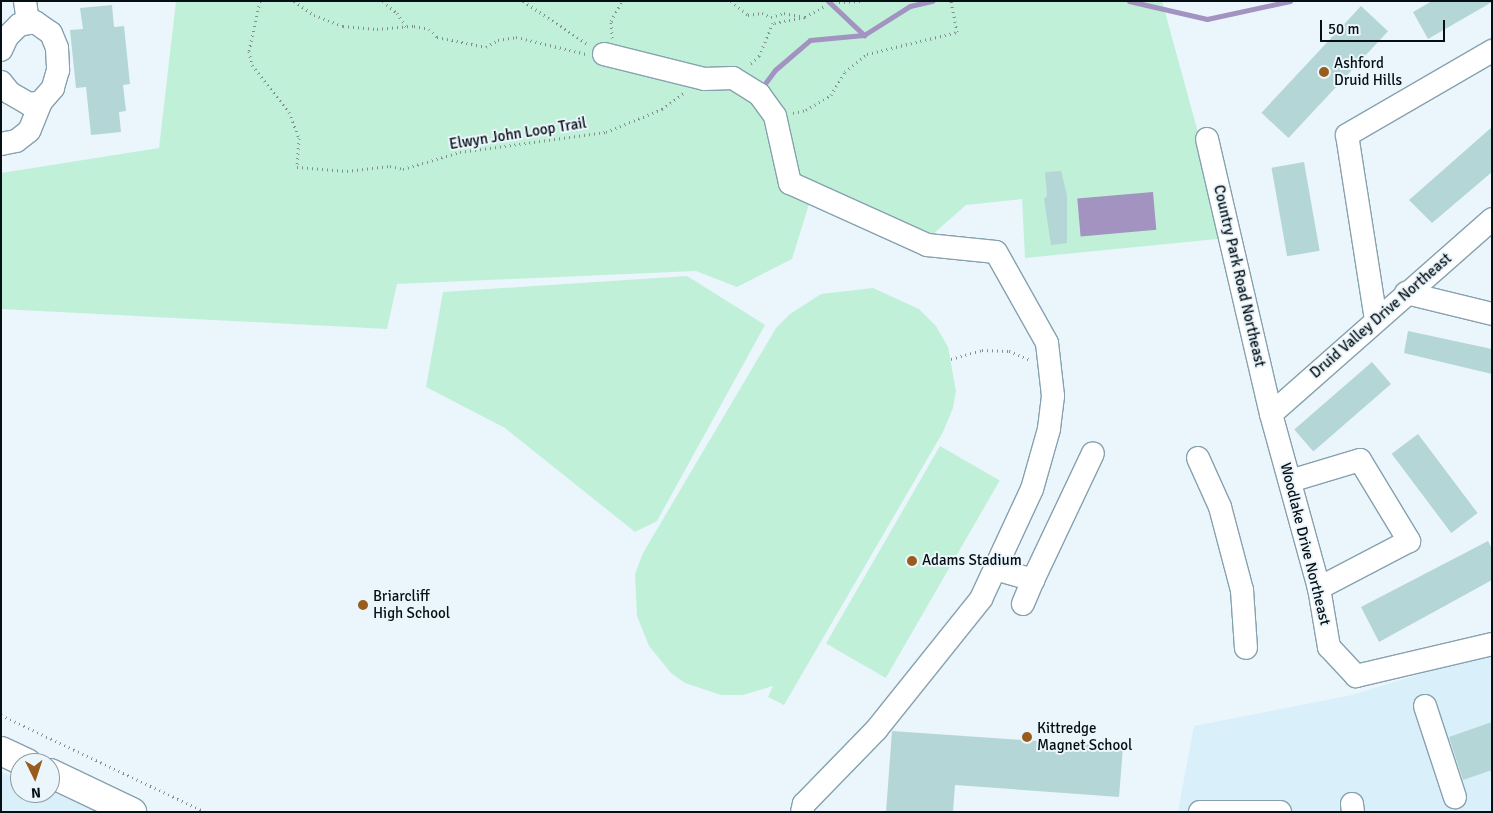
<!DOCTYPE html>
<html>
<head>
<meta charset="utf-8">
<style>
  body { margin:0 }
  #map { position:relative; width:1493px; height:813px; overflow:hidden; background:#ebf6fc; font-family:Signika,sans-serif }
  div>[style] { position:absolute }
  .built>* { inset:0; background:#d9effa }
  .green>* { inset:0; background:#c1f0d9; transform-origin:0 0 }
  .water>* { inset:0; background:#a293c0; transform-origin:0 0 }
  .stream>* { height:5px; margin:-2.5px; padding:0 2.5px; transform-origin:2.5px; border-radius:2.5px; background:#a293c0 }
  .building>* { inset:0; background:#b4d6d7; transform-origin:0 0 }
  .path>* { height:3px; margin-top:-1.5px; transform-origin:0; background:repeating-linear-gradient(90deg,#838e93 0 1px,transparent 0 5px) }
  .roads { filter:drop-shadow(1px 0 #86a1af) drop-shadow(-1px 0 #86a1af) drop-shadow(0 1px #86a1af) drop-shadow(0 -1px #86a1af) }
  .minor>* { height:22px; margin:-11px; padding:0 11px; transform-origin:11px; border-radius:11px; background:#fff }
  .major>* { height:28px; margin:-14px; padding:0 14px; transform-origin:14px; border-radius:14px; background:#fff }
  .dots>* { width:14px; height:14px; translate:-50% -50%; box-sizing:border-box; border:2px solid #ebf6fc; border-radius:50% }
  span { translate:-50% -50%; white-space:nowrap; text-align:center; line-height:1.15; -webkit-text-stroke:4px #ebf6fc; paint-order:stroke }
  .poi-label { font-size:15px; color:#060f14 }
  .left { translate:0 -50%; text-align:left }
  .street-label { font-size:15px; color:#060f14 }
  .frame { position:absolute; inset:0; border:2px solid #060f14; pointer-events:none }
  .north { position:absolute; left:10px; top:753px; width:50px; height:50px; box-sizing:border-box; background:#ebf6fc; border:1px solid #8f9a9f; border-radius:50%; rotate:176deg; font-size:14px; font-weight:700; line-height:20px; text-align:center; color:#060f14 }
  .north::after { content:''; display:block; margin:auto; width:18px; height:22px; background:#985c1e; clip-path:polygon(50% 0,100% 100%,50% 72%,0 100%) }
  .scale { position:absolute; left:1320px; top:20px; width:125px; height:22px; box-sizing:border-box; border:2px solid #060f14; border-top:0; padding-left:6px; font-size:15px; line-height:18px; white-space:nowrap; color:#060f14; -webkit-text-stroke:4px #ebf6fc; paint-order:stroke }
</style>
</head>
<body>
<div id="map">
  <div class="built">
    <div style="clip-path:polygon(1492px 652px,1492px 812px,1178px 812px,1194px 726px,1352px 695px)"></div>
    <div style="clip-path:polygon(1px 772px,20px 779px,20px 793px,50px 791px,103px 812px,1px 812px)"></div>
  </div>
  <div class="green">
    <div style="clip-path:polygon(176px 1px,1162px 1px,1227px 238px,1025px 258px,1022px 199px,966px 205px,933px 234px,815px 185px,792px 259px,737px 287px,696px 271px,397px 284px,387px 329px,1px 309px,1px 173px,159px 148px)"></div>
    <div style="clip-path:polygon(687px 276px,765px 325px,657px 521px,635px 532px,505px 428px,426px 387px,443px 292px)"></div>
    <div style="clip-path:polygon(873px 288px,919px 309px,936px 326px,948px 347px,956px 391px,953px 408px,943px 432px,784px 705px,768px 697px,773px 686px,743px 695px,721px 695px,685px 683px,671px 673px,649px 646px,637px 616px,635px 574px,643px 553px,776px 328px,790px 314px,821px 294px)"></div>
    <div style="left:940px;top:446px;width:69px;height:228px;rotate:30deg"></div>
  </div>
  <div class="water">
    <div style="left:1153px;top:192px;width:38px;height:76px;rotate:85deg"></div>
  </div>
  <div class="stream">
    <div style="left:828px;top:1px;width:50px;rotate:43.4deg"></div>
    <div style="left:864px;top:35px;width:54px;rotate:-32.2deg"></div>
    <div style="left:910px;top:6px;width:23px;rotate:-13deg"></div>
    <div style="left:1129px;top:1px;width:80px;rotate:13deg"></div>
    <div style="left:1207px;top:19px;width:85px;rotate:-12.2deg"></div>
    <div style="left:766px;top:82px;width:15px;rotate:-53deg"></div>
    <div style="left:775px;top:70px;width:46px;rotate:-40.6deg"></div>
    <div style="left:810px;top:40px;width:54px;rotate:-5.3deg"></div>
  </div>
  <div class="building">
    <div style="clip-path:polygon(1432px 1px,1492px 1px,1492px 2px,1428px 39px,1413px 12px)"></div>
    <div style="clip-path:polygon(112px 5px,114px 27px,124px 26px,130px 84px,123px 85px,126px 111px,119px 112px,121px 132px,91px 135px,86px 87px,76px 88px,70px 30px,83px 29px,80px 8px)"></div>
    <div style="left:1361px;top:6px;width:37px;height:146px;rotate:43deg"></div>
    <div style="clip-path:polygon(1492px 127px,1492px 172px,1432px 223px,1409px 200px)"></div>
    <div style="left:1304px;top:162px;width:90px;height:33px;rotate:80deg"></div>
    <div style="clip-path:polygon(1061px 171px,1067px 195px,1067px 243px,1051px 245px,1044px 199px,1047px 196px,1045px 172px)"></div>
    <div style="clip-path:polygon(1408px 331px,1492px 349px,1492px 374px,1404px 353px)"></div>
    <div style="left:1372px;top:362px;width:29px;height:103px;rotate:49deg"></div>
    <div style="left:1418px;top:434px;width:99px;height:33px;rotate:53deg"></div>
    <div style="clip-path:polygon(1488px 541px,1492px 549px,1492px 580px,1379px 642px,1361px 607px)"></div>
    <div style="clip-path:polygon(1492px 722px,1492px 770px,1463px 780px,1449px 737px)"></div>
    <div style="clip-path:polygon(892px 731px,1123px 747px,1119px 797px,955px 785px,953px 812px,886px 812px)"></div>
  </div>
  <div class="path">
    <div style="left:260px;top:1px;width:51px;rotate:102.4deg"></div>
    <div style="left:249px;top:51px;width:14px;rotate:78deg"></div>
    <div style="left:252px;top:65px;width:60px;rotate:51.8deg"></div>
    <div style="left:289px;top:112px;width:28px;rotate:69deg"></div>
    <div style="left:299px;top:138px;width:29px;rotate:94deg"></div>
    <div style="left:297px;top:167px;width:50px;rotate:4.6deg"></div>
    <div style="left:347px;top:171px;width:43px;rotate:-6.6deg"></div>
    <div style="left:390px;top:166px;width:13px;rotate:13deg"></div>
    <div style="left:403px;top:169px;width:59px;rotate:-16.6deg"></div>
    <div style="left:460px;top:152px;width:147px;rotate:-7.8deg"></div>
    <div style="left:606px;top:132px;width:61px;rotate:-22.3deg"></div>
    <div style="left:662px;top:109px;width:27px;rotate:-36deg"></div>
    <div style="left:294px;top:1px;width:24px;rotate:35deg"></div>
    <div style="left:314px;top:15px;width:31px;rotate:21deg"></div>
    <div style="left:343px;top:26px;width:34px;rotate:5deg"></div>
    <div style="left:377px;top:29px;width:37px;rotate:-5deg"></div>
    <div style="left:414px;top:26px;width:15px;rotate:11deg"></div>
    <div style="left:429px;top:29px;width:11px;rotate:45deg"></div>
    <div style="left:437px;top:37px;width:50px;rotate:11.5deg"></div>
    <div style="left:486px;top:47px;width:14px;rotate:-30deg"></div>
    <div style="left:498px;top:40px;width:18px;rotate:-9deg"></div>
    <div style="left:516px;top:37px;width:72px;rotate:13.7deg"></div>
    <div style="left:383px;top:1px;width:18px;rotate:41deg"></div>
    <div style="left:397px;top:13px;width:17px;rotate:57deg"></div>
    <div style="left:523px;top:1px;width:79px;rotate:33.7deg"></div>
    <div style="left:731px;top:1px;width:22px;rotate:39deg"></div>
    <div style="left:748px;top:15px;width:14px;rotate:-8deg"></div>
    <div style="left:762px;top:13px;width:10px;rotate:24deg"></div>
    <div style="left:771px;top:17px;width:14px;rotate:-17deg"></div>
    <div style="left:784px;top:13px;width:21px;rotate:11deg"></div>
    <div style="left:805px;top:17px;width:33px;rotate:169deg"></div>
    <div style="left:773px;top:23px;width:36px;rotate:113deg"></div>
    <div style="left:759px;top:56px;width:13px;rotate:138deg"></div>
    <div style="left:839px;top:2px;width:21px;rotate:-3deg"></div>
    <div style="left:805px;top:17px;width:23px;rotate:-29deg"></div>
    <div style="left:612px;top:38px;width:17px;rotate:-93deg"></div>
    <div style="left:611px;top:21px;width:23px;rotate:-61deg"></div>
    <div style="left:793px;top:113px;width:13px;rotate:-13deg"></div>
    <div style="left:806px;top:110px;width:29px;rotate:-31deg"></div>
    <div style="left:831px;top:95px;width:27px;rotate:-59deg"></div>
    <div style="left:845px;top:72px;width:28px;rotate:-39deg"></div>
    <div style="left:867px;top:54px;width:93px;rotate:-13.7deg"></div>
    <div style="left:957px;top:32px;width:32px;rotate:-101deg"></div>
    <div style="left:951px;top:359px;width:32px;rotate:-16deg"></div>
    <div style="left:982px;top:350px;width:27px;rotate:2deg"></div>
    <div style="left:1009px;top:351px;width:23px;rotate:23deg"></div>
    <div style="left:1px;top:715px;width:226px;rotate:25.4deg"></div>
  </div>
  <div class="roads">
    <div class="minor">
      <div style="left:25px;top:1px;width:22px;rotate:82deg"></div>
      <div style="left:1px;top:50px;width:14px;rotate:-65deg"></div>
      <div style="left:7px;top:37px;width:17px;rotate:-45deg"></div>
      <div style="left:19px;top:25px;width:16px;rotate:-11deg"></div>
      <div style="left:35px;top:22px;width:19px;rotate:35deg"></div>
      <div style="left:51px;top:33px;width:16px;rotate:68deg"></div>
      <div style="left:57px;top:48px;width:22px;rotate:87deg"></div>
      <div style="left:58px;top:70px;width:19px;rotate:106deg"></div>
      <div style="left:53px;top:88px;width:18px;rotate:131deg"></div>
      <div style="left:41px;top:102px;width:31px;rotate:112deg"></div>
      <div style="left:29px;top:131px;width:16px;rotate:142deg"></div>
      <div style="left:16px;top:141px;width:15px;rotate:169deg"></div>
      <div style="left:604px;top:54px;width:103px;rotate:14deg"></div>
      <div style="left:704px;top:79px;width:29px;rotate:-2deg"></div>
      <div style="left:733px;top:78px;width:31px;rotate:32deg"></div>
      <div style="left:759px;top:94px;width:27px;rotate:54deg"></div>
      <div style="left:775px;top:116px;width:69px;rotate:77.4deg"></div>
      <div style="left:790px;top:183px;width:150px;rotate:24.3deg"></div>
      <div style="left:927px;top:245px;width:69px;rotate:5.8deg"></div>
      <div style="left:996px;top:252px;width:104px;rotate:60.7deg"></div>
      <div style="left:1047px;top:343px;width:53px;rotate:83.5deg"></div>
      <div style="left:1053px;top:396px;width:33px;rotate:97deg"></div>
      <div style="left:1049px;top:429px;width:62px;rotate:105.8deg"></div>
      <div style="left:1032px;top:489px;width:121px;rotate:114.9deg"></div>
      <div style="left:981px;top:599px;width:166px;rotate:128.7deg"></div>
      <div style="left:877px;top:729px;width:105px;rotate:134.2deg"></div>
      <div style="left:804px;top:804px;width:8px;rotate:104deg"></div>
      <div style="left:1px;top:82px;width:14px;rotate:51deg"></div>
      <div style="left:10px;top:93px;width:22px;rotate:30deg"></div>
      <div style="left:29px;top:104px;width:12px;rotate:-9deg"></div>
      <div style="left:1207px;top:139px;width:282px;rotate:76.9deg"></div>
      <div style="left:1271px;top:414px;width:180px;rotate:74.6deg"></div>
      <div style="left:1319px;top:588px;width:60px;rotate:80.4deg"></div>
      <div style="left:1329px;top:647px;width:40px;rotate:47deg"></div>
      <div style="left:1356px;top:676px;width:140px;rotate:-13.2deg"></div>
      <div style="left:1406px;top:293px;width:89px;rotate:13.7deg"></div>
      <div style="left:1376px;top:320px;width:187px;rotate:-98.9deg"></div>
      <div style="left:1347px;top:135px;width:168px;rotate:-30.1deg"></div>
      <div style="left:1271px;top:414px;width:295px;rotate:-41.4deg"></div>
      <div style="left:1198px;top:458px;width:54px;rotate:65.8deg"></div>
      <div style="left:1220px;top:507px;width:86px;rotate:75.2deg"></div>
      <div style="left:1242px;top:590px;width:58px;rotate:86.1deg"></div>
      <div style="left:1290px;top:481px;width:73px;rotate:-16.7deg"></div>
      <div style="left:1360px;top:460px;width:95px;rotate:58.8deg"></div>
      <div style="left:1409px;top:541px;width:102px;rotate:152.4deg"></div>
      <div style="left:995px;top:569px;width:40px;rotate:16deg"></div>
      <div style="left:1033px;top:580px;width:26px;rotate:113deg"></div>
      <div style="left:1033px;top:580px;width:140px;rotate:-64.7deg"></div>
      <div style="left:1425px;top:706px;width:96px;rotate:71.8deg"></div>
      <div style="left:1352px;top:804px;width:8px;rotate:83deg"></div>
      <div style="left:1200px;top:812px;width:80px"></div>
    </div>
    <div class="major">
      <div style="left:1px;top:751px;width:29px;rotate:25deg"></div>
      <div style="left:50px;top:773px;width:91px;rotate:25.4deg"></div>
    </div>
  </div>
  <div class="dots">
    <div style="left:1324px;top:72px;background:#985c1e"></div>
    <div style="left:912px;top:561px;background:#985c1e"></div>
    <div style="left:363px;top:605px;background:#985c1e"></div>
    <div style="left:1027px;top:737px;background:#985c1e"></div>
  </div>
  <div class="poi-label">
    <span class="left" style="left:1334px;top:72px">Ashford<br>Druid Hills</span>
    <span class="left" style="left:922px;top:561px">Adams Stadium</span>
    <span class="left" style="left:373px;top:605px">Briarcliff<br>High School</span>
    <span class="left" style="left:1037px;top:737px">Kittredge<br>Magnet School</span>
  </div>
  <div class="street-label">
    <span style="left:518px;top:134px;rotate:-9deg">Elwyn John Loop Trail</span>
    <span style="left:1239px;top:276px;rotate:77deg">Country Park Road Northeast</span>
    <span style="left:1381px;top:316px;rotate:-41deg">Druid Valley Drive Northeast</span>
    <span style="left:1305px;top:544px;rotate:76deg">Woodlake Drive Northeast</span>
  </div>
  <div class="frame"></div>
  <div class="north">N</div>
  <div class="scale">50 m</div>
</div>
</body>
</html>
